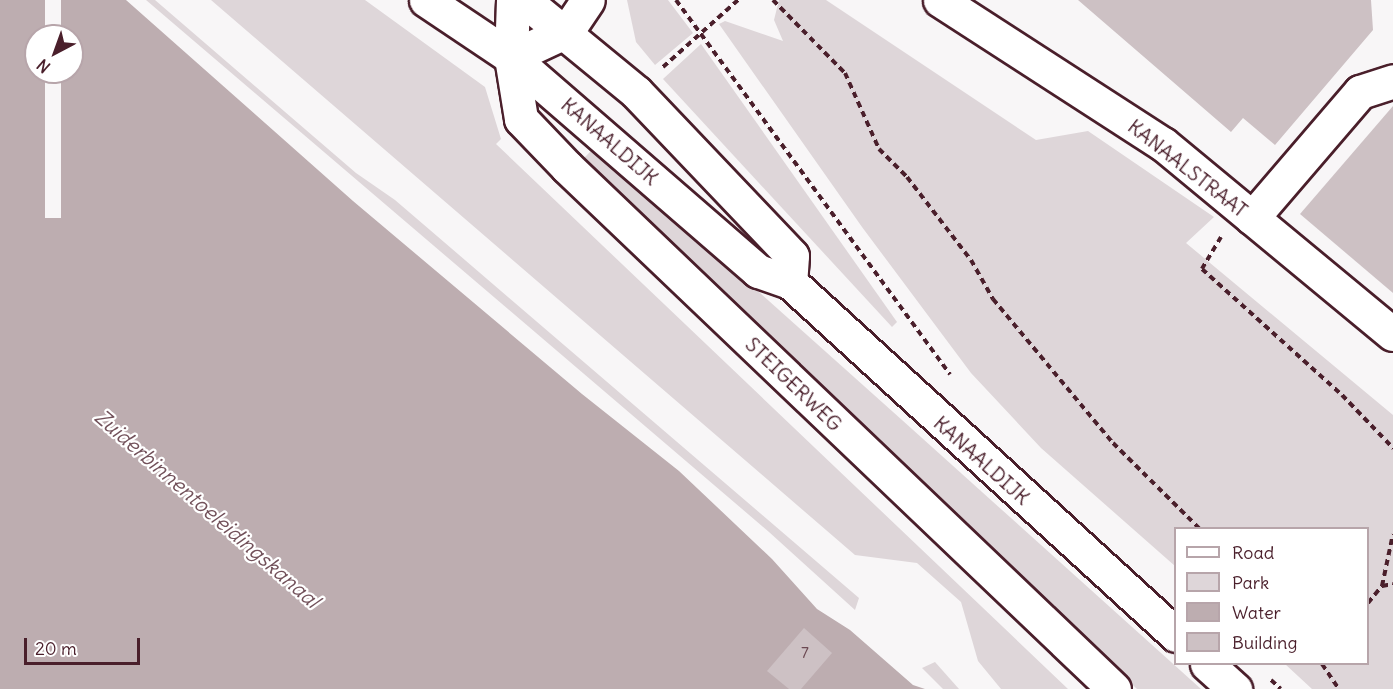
<!DOCTYPE html>
<html>
<head>
<meta charset="utf-8">
<style>
  body { margin:0 }
  #map { position:relative; width:1393px; height:689px; overflow:hidden; background:#f8f6f7; font-family:Delius,sans-serif }
  div>[style] { position:absolute }
  .green>* { inset:0; background:#ded6d9 }
  .water>* { inset:0; background:#bdadb0 }
  .pier>* { inset:0; background:#f8f6f7; transform-origin:0 0 }
  .building>* { inset:0; background:#cdc1c4 }
  .path>* { height:4px; margin-top:-2px; transform-origin:0; background:repeating-linear-gradient(90deg,#4a1f2b 0 6px,transparent 0 10.5px) }
  .roads { filter:drop-shadow(2px 0 #4a1f2b) drop-shadow(-2px 0 #4a1f2b) drop-shadow(0 2px #4a1f2b) drop-shadow(0 -2px #4a1f2b) }
  .minor>* { height:33px; margin:-16.5px; padding:0 16.5px; transform-origin:16.5px; border-radius:16.5px; background:#fff }
  span { translate:-50% -50%; white-space:nowrap; text-align:center; line-height:1.15; -webkit-text-stroke:4.5px #fff; paint-order:stroke }
  .number-label { font-size:16px; color:#6b4851 }
  .number-label span { -webkit-text-stroke-width:0 }
  .street-label { font-size:20px; color:#4a1f2b }
  .water-label { font-size:21px; color:#72515a; font-style:italic }
  .legend { position:absolute; left:1174px; top:527px; width:195px; height:138px; box-sizing:border-box; background:#fff; border:2px solid #b7a5aa; margin:0; padding:8px 10px; list-style:none; font-size:18px; color:#4a1f2b }
  .legend li { display:flex; align-items:center; gap:12px; height:30px }
  .legend b { width:30px; border:2px solid #b7a5aa }
  .north { position:absolute; left:24px; top:24px; width:60px; height:60px; box-sizing:border-box; background:#fff; border:2px solid #b7a5aa; border-radius:50%; rotate:221deg; font-size:16px; font-weight:700; line-height:24px; text-align:center; color:#4a1f2b }
  .north::after { content:''; display:block; margin:auto; width:21px; height:27px; background:#4a1f2b; clip-path:polygon(50% 0,100% 100%,50% 72%,0 100%) }
  .scale { position:absolute; left:24px; top:638px; width:116px; height:27px; box-sizing:border-box; border:3px solid #4a1f2b; border-top:0; padding-left:8px; font-size:18px; line-height:21px; white-space:nowrap; color:#4a1f2b; -webkit-text-stroke:4px #fff; paint-order:stroke }
</style>
</head>
<body>
<div id="map">
  <div class="green">
    <div style="clip-path:polygon(146px 0,155px 0,356px 173px,395px 200px,859px 598px,855px 610px,769px 532px)"></div>
    <div style="clip-path:polygon(211px 0,365px 0,485px 87px,501px 139px,496px 144px,1068px 689px,1001px 689px,978px 661px,961px 602px,917px 563px,855px 555px)"></div>
    <div style="clip-path:polygon(627px 0,668px 0,693px 33px,655px 65px,636px 42px)"></div>
    <div style="clip-path:polygon(779px 0,826px 0,1036px 140px,1088px 131px,1214px 217px,1186px 243px,1393px 415px,1393px 689px,1312px 689px,1285px 664px,1368px 664px,1368px 528px,1176px 528px,1175px 566px,1041px 448px,971px 373px,862px 227px,719px 24px,725px 21px,783px 41px,774px 20px)"></div>
    <div style="clip-path:polygon(701px 44px,897px 322px,892px 327px,663px 79px)"></div>
    <div style="clip-path:polygon(596px 146px,902px 420px,1201px 689px,1137px 689px,582px 160px)"></div>
    <div style="clip-path:polygon(935px 662px,959px 689px,943px 689px,922px 668px)"></div>
  </div>
  <div class="water">
    <div style="clip-path:polygon(evenodd,0 0,126px 0,353px 201px,582px 394px,679px 471px,772px 559px,817px 609px,850px 630px,913px 685px,925px 689px,0 689px,0 0,36px 36px,72px 36px,72px 72px,36px 72px,36px 36px)"></div>
  </div>
  <div class="pier">
    <div style="left:45px;top:0;width:16px;height:218px"></div>
  </div>
  <div class="building">
    <div style="clip-path:polygon(1078px 0,1371px 0,1373px 30px,1275px 145px,1243px 118px,1231px 132px)"></div>
    <div style="clip-path:polygon(1393px 106px,1393px 293px,1300px 214px)"></div>
    <div style="clip-path:polygon(804px 628px,832px 653px,801px 689px,789px 689px,767px 671px)"></div>
  </div>
  <div class="path">
    <div style="left:676px;top:0;width:464px;rotate:53.8deg"></div>
    <div style="left:773px;top:0;width:103px;rotate:45.4deg"></div>
    <div style="left:845px;top:73px;width:83px;rotate:65.9deg"></div>
    <div style="left:879px;top:149px;width:40px;rotate:45deg"></div>
    <div style="left:907px;top:177px;width:105px;rotate:52.4deg"></div>
    <div style="left:971px;top:260px;width:45px;rotate:60.6deg"></div>
    <div style="left:993px;top:299px;width:187px;rotate:50.2deg"></div>
    <div style="left:1113px;top:443px;width:121px;rotate:44.7deg"></div>
    <div style="left:663px;top:67px;width:101px;rotate:-41.8deg"></div>
    <div style="left:1221px;top:237px;width:37px;rotate:121deg"></div>
    <div style="left:1202px;top:269px;width:188px;rotate:42deg"></div>
    <div style="left:1342px;top:395px;width:74px;rotate:46.1deg"></div>
    <div style="left:1382px;top:586px;width:11px;rotate:-10deg"></div>
    <div style="left:1368px;top:603px;width:22px;rotate:-51deg"></div>
    <div style="left:1382px;top:586px;width:53px;rotate:-78.1deg"></div>
    <div style="left:1322px;top:664px;width:30px;rotate:56deg"></div>
    <div style="left:1271px;top:680px;width:13px;rotate:42deg"></div>
  </div>
  <div class="roads">
    <div class="minor">
      <div style="left:426px;top:0;width:102px;rotate:33.8deg"></div>
      <div style="left:511px;top:57px;width:327px;rotate:40.9deg"></div>
      <div style="left:758px;top:271px;width:34px;rotate:19deg"></div>
      <div style="left:790px;top:282px;width:523px;rotate:42.44deg"></div>
      <div style="left:513px;top:0;width:57px;rotate:92deg"></div>
      <div style="left:511px;top:57px;width:63px;rotate:80.8deg"></div>
      <div style="left:521px;top:119px;width:66px;rotate:46.2deg"></div>
      <div style="left:567px;top:167px;width:756px;rotate:43.66deg"></div>
      <div style="left:524px;top:0;width:145px;rotate:39.4deg"></div>
      <div style="left:636px;top:92px;width:226px;rotate:46.4deg"></div>
      <div style="left:792px;top:256px;width:26px;rotate:94deg"></div>
      <div style="left:940px;top:0;width:265px;rotate:32.9deg"></div>
      <div style="left:1163px;top:144px;width:298px;rotate:39.6deg"></div>
      <div style="left:511px;top:57px;width:62px;rotate:-24.9deg"></div>
      <div style="left:567px;top:31px;width:37px;rotate:-56deg"></div>
      <div style="left:1252px;top:218px;width:166px;rotate:-49.4deg"></div>
      <div style="left:1360px;top:92px;width:35px;rotate:-18deg"></div>
      <div style="left:1207px;top:664px;width:38px;rotate:42deg"></div>
    </div>
  </div>
  <div class="number-label">
    <span style="left:805px;top:652px">7</span>
  </div>
  <div class="street-label">
    <span style="left:610px;top:141px;rotate:41deg">KANAALDIJK</span>
    <span style="left:1188px;top:168px;rotate:38deg">KANAALSTRAAT</span>
    <span style="left:794px;top:384px;rotate:44deg">STEIGERWEG</span>
    <span style="left:982px;top:460px;rotate:42deg">KANAALDIJK</span>
  </div>
  <div class="water-label">
    <span style="left:207px;top:509px;rotate:41deg">Zuiderbinnentoeleidingskanaal</span>
  </div>
  <ul class="legend">
  <li><b style="height:8px;background:#fff"></b>Road</li>
  <li><b style="height:16px;background:#ded6d9"></b>Park</li>
  <li><b style="height:16px;background:#bdadb0"></b>Water</li>
  <li><b style="height:16px;background:#cdc1c4"></b>Building</li>
  </ul>
  <div class="north">N</div>
  <div class="scale">20 m</div>
</div>
</body>
</html>
